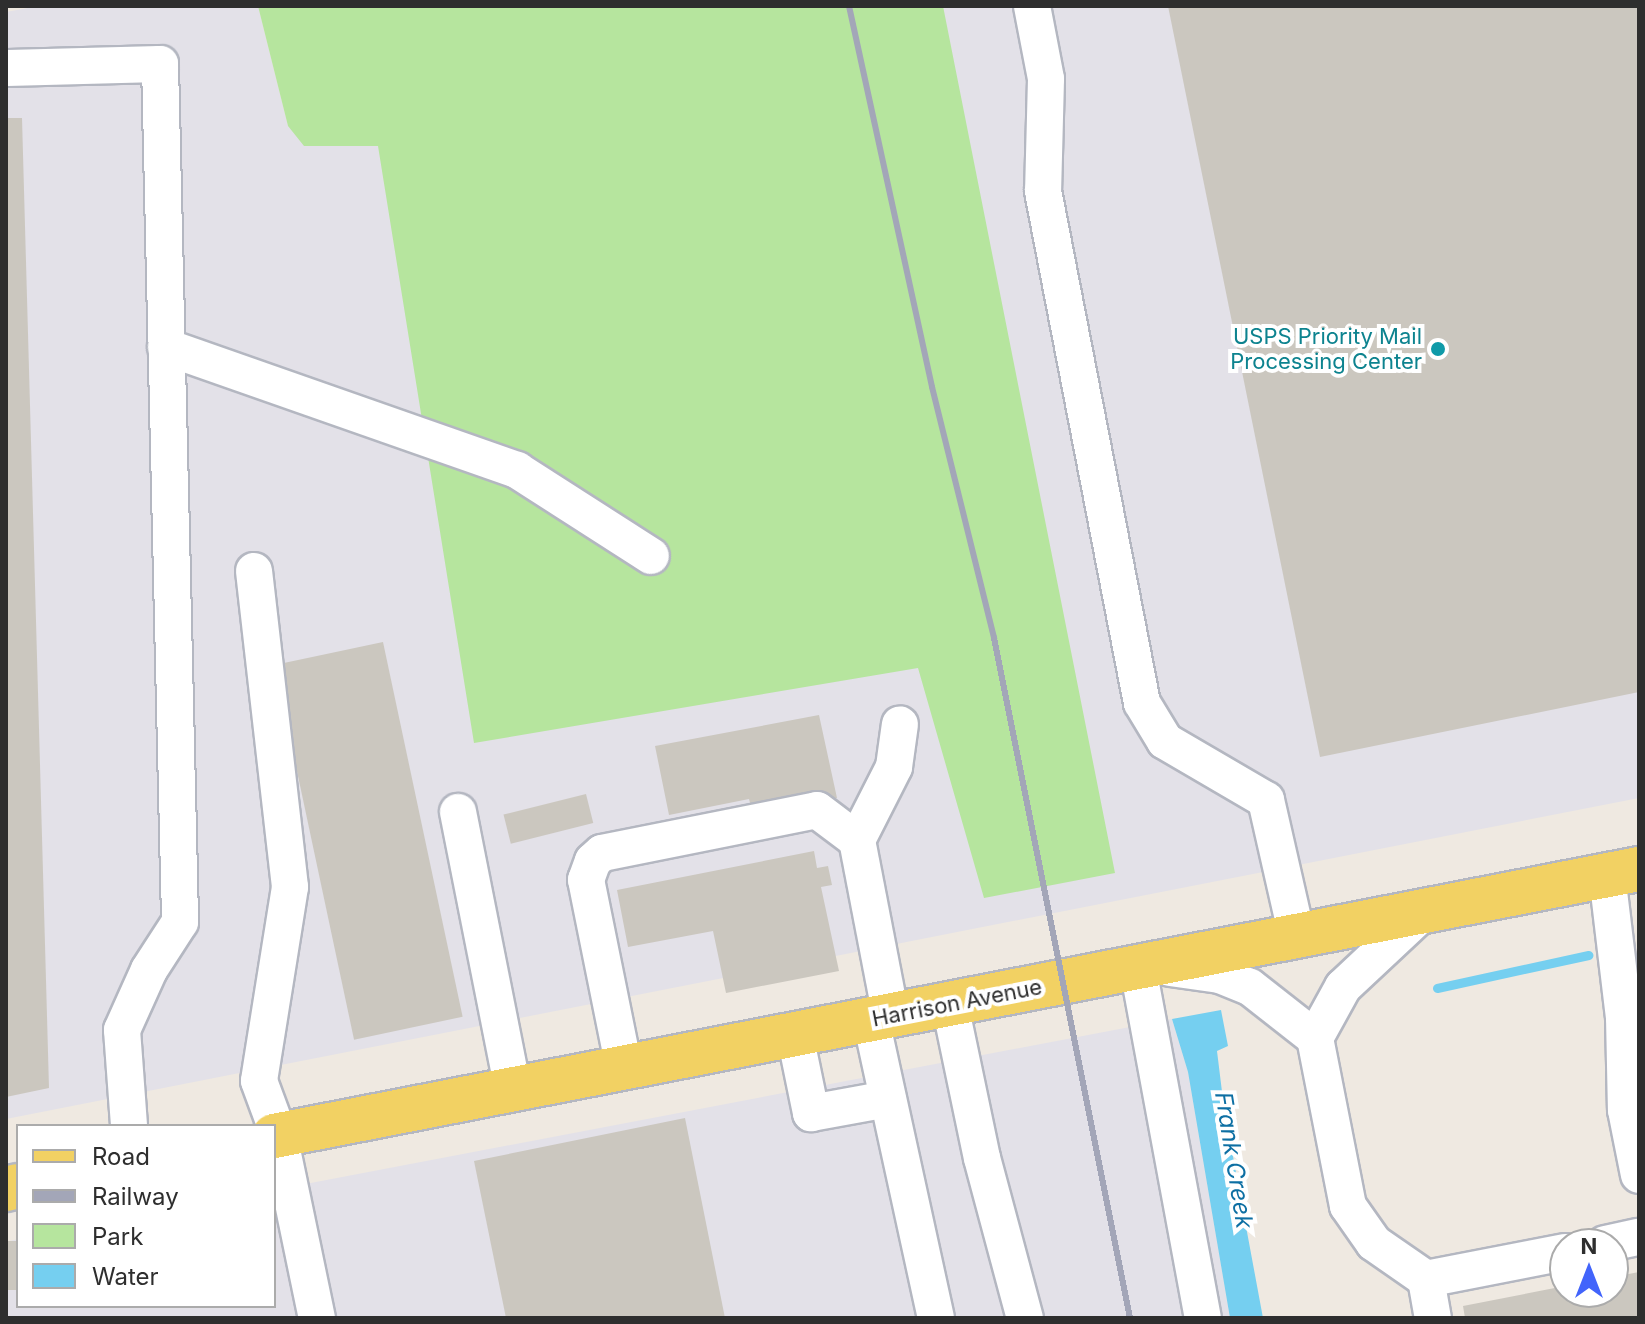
<!DOCTYPE html>
<html>
<head>
<meta charset="utf-8">
<style>
  body { margin:0 }
  #map { position:relative; width:1645px; height:1324px; overflow:hidden; background:#efe9e1; font-family:Inter,sans-serif }
  div>[style] { position:absolute }
  .industrial>* { inset:0; background:#e3e1e8 }
  .green>* { inset:0; background:#b6e59e }
  .water>* { inset:0; background:#75cff0 }
  .stream>* { height:9px; margin:-4.5px; padding:0 4.5px; transform-origin:4.5px; border-radius:4.5px; background:#75cff0 }
  .building>* { inset:0; background:#cbc7bf; transform-origin:0 0 }
  .roads { filter:drop-shadow(2px 0 #b4b7c1) drop-shadow(-2px 0 #b4b7c1) drop-shadow(0 2px #b4b7c1) drop-shadow(0 -2px #b4b7c1) }
  .minor>* { height:36px; margin:-18px; padding:0 18px; transform-origin:18px; border-radius:18px; background:#fff }
  .major>* { height:44px; margin:-22px; padding:0 22px; transform-origin:22px; border-radius:22px; background:#f2d163 }
  .rail>* { height:6px; margin:-3px; padding:0 3px; transform-origin:3px; border-radius:3px; background:#a3a6b8 }
  .dots>* { width:22px; height:22px; translate:-50% -50%; box-sizing:border-box; border:4px solid #fff; border-radius:50% }
  span { translate:-50% -50%; white-space:nowrap; text-align:center; line-height:1.15; -webkit-text-stroke:8px #fff; paint-order:stroke }
  .culture-label { font-size:22px; color:#0d838f }
  .right { translate:-100% -50%; text-align:right }
  .street-label { font-size:22px; color:#2e2e2e }
  .water-label { font-size:24px; color:#0d6fa3; font-style:italic }
  .frame { position:absolute; inset:0; border:8px solid #2e2e2e; pointer-events:none }
  .legend { position:absolute; left:16px; top:1124px; width:260px; height:184px; box-sizing:border-box; background:#fff; border:2px solid #ababab; margin:0; padding:10px 14px; list-style:none; font-size:24px; color:#2e2e2e }
  .legend li { display:flex; align-items:center; gap:16px; height:40px }
  .legend b { width:40px; border:2px solid #ababab }
  .north { position:absolute; left:1549px; top:1228px; width:80px; height:80px; box-sizing:border-box; background:#fff; border:2px solid #ababab; border-radius:50%; rotate:0deg; font-size:22px; font-weight:700; line-height:32px; text-align:center; color:#2e2e2e }
  .north::after { content:''; display:block; margin:auto; width:28px; height:36px; background:#4264fb; clip-path:polygon(50% 0,100% 100%,50% 72%,0 100%) }
</style>
</head>
<body>
<div id="map">
  <div class="industrial">
    <div style="clip-path:polygon(39px 6px,258px 6px,288px 126px,806px 6px,1639px 6px,1639px 798px,6px 1119px,6px 12px)"></div>
    <div style="clip-path:polygon(1172px 1019px,1188px 1072px,1230px 1318px,6px 1318px,6px 1242px,18px 1239px,18px 1306px,274px 1306px,274px 1190px)"></div>
  </div>
  <div class="green">
    <div style="clip-path:polygon(258px 6px,943px 6px,1115px 873px,984px 898px,918px 668px,474px 743px,378px 146px,304px 146px,288px 126px)"></div>
  </div>
  <div class="water">
    <div style="clip-path:polygon(1221px 1010px,1228px 1046px,1217px 1051px,1224px 1108px,1263px 1318px,1230px 1318px,1188px 1072px,1172px 1019px)"></div>
  </div>
  <div class="stream">
    <div style="left:1437px;top:988px;width:155px;rotate:-12.3deg"></div>
  </div>
  <div class="building">
    <div style="clip-path:polygon(1168px 6px,1639px 6px,1639px 692px,1320px 757px)"></div>
    <div style="clip-path:polygon(6px 118px,22px 118px,49px 1088px,6px 1097px)"></div>
    <div style="left:383px;top:642px;width:383px;height:111px;rotate:78deg"></div>
    <div style="clip-path:polygon(819px 715px,837px 798px,753px 814px,749px 799px,669px 815px,655px 746px)"></div>
    <div style="left:586px;top:794px;width:30px;height:85px;rotate:76deg"></div>
    <div style="clip-path:polygon(814px 851px,817px 868px,828px 866px,832px 885px,821px 887px,839px 971px,726px 993px,713px 931px,628px 947px,617px 890px)"></div>
    <div style="clip-path:polygon(685px 1118px,725px 1318px,506px 1318px,474px 1161px)"></div>
    <div style="left:18px;top:1241px;width:49px;height:12px;rotate:90deg"></div>
    <div style="clip-path:polygon(1639px 1272px,1639px 1318px,1465px 1318px,1463px 1306px,1565px 1286px,1565px 1292px,1613px 1292px,1613px 1277px)"></div>
  </div>
  <div class="roads">
    <div class="minor">
      <div style="left:1032px;top:6px;width:74px;rotate:79.1deg"></div>
      <div style="left:1046px;top:79px;width:112px;rotate:91.5deg"></div>
      <div style="left:1043px;top:191px;width:521px;rotate:79.06deg"></div>
      <div style="left:1142px;top:703px;width:44px;rotate:58.8deg"></div>
      <div style="left:1165px;top:741px;width:117px;rotate:30.3deg"></div>
      <div style="left:1266px;top:800px;width:140px;rotate:77.2deg"></div>
      <div style="left:6px;top:68px;width:154px;rotate:-1.5deg"></div>
      <div style="left:160px;top:64px;width:858px;rotate:88.66deg"></div>
      <div style="left:180px;top:922px;width:57px;rotate:122.9deg"></div>
      <div style="left:149px;top:970px;width:66px;rotate:114.2deg"></div>
      <div style="left:122px;top:1030px;width:96px;rotate:85.8deg"></div>
      <div style="left:166px;top:347px;width:372px;rotate:19.3deg"></div>
      <div style="left:517px;top:470px;width:159px;rotate:32.7deg"></div>
      <div style="left:254px;top:571px;width:318px;rotate:83.5deg"></div>
      <div style="left:290px;top:887px;width:196px;rotate:99.1deg"></div>
      <div style="left:259px;top:1081px;width:58px;rotate:69.7deg"></div>
      <div style="left:279px;top:1135px;width:187px;rotate:78.3deg"></div>
      <div style="left:458px;top:812px;width:283px;rotate:78.8deg"></div>
      <div style="left:857px;top:840px;width:82px;rotate:-63.1deg"></div>
      <div style="left:894px;top:767px;width:43px;rotate:-82.1deg"></div>
      <div style="left:1607px;top:875px;width:143px;rotate:83.2deg"></div>
      <div style="left:1624px;top:1017px;width:93px;rotate:88.8deg"></div>
      <div style="left:1626px;top:1110px;width:66px;rotate:78.7deg"></div>
      <div style="left:1422px;top:913px;width:108px;rotate:136.9deg"></div>
      <div style="left:1343px;top:987px;width:58px;rotate:118.8deg"></div>
      <div style="left:1315px;top:1038px;width:171px;rotate:78.9deg"></div>
      <div style="left:1348px;top:1206px;width:45px;rotate:54.9deg"></div>
      <div style="left:1374px;top:1243px;width:63px;rotate:34.7deg"></div>
      <div style="left:1426px;top:1279px;width:142px;rotate:-11deg"></div>
      <div style="left:1138px;top:968px;width:356px;rotate:79.5deg"></div>
      <div style="left:1170px;top:968px;width:50px;rotate:8deg"></div>
      <div style="left:1220px;top:975px;width:32px;rotate:22deg"></div>
      <div style="left:1250px;top:987px;width:83px;rotate:38.1deg"></div>
      <div style="left:950px;top:1005px;width:156px;rotate:78.2deg"></div>
      <div style="left:982px;top:1158px;width:166px;rotate:75deg"></div>
      <div style="left:871px;top:1020px;width:305px;rotate:77.7deg"></div>
      <div style="left:795px;top:1035px;width:80px;rotate:78.4deg"></div>
      <div style="left:811px;top:1113px;width:78px;rotate:-10.3deg"></div>
      <div style="left:624px;top:1068px;width:192px;rotate:-101.4deg"></div>
      <div style="left:586px;top:880px;width:20px;rotate:-70deg"></div>
      <div style="left:593px;top:861px;width:12px;rotate:-42deg"></div>
      <div style="left:602px;top:853px;width:219px;rotate:-11.3deg"></div>
      <div style="left:817px;top:810px;width:50px;rotate:36.9deg"></div>
      <div style="left:857px;top:840px;width:179px;rotate:79.1deg"></div>
      <div style="left:1605px;top:1244px;width:35px;rotate:-12deg"></div>
      <div style="left:1426px;top:1279px;width:40px;rotate:80deg"></div>
    </div>
    <div class="major">
      <div style="left:274px;top:1136px;width:1391px;rotate:-11.07deg"></div>
      <div style="left:6px;top:1189px;width:12px;rotate:-14deg"></div>
    </div>
  </div>
  <div class="rail">
    <div style="left:849px;top:6px;width:390px;rotate:77.7deg"></div>
    <div style="left:932px;top:387px;width:259px;rotate:76.1deg"></div>
    <div style="left:994px;top:638px;width:693px;rotate:78.69deg"></div>
  </div>
  <div class="dots">
    <div style="left:1438px;top:349px;background:#0f9aa8"></div>
  </div>
  <div class="culture-label">
    <span class="right" style="left:1422px;top:349px">USPS Priority Mail<br>Processing Center</span>
  </div>
  <div class="street-label">
    <span style="left:957px;top:1003px;rotate:-11deg">Harrison Avenue</span>
  </div>
  <div class="water-label">
    <span style="left:1234px;top:1160px;rotate:81deg">Frank Creek</span>
  </div>
  <div class="frame"></div>
  <ul class="legend">
  <li><b style="height:10px;background:#f2d163"></b>Road</li>
  <li><b style="height:10px;background:#a3a6b8"></b>Railway</li>
  <li><b style="height:22px;background:#b6e59e"></b>Park</li>
  <li><b style="height:22px;background:#75cff0"></b>Water</li>
  </ul>
  <div class="north">N</div>
</div>
</body>
</html>
